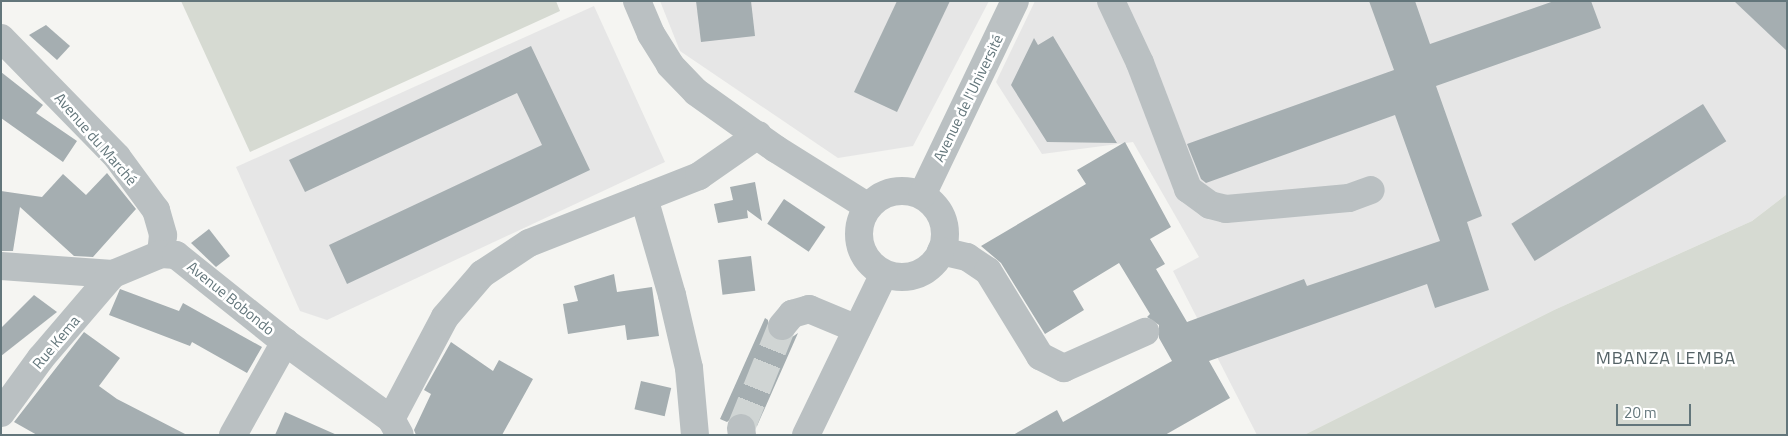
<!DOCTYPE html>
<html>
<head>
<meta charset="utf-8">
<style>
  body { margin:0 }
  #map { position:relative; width:1788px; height:436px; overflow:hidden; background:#f5f5f2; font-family:"Titillium Web",sans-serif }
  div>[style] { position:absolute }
  .built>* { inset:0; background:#e6e6e6 }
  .green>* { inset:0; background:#d6dad2 }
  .building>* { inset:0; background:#a5aeb1; transform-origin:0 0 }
  .minor-tunnel>* { height:28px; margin-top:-14px; transform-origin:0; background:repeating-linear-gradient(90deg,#d0d5d4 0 28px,transparent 0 42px) }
  .minor>* { height:28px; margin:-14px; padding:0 14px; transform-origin:14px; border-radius:14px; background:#bac0c2 }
  .minor>.ring { margin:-14px; padding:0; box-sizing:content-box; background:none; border:28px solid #bac0c2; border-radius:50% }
  span { translate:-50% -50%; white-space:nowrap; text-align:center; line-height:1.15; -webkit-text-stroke:5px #fff; paint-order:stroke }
  .street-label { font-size:15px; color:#63767b }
  .quarter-label { font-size:18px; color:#546266; letter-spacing:1px }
  .frame { position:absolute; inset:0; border:2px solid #63767b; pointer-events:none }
  .scale { position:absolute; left:1616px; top:404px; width:75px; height:22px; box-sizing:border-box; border:2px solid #63767b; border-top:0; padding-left:6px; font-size:15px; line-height:18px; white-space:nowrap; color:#63767b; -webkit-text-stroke:4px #fff; paint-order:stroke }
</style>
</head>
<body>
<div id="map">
  <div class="built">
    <div style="clip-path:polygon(660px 1px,989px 1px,913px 146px,838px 158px,680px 51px)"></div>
    <div style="clip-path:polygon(1035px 1px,1787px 1px,1787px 194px,1752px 221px,1554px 310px,1304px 435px,1257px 435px,1173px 271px,1199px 257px,1133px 142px,1042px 154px,996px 82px)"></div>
    <div style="clip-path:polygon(594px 6px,665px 162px,327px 320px,300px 311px,236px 167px)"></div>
  </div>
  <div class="green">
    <div style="clip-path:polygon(181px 1px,556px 1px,560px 11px,250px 152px)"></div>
    <div style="clip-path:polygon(1787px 194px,1787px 435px,1304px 435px,1554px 310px,1752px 221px)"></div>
  </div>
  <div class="building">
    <div style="clip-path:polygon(696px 1px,751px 1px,755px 36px,701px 42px)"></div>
    <div style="clip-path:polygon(897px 1px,950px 1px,897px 112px,854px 92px)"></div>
    <div style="clip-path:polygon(1369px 1px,1415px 1px,1430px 44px,1554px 1px,1591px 1px,1601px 28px,1436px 86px,1482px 216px,1467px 222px,1489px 290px,1435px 308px,1427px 284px,1209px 361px,1230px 398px,1165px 435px,1013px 435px,1057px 410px,1063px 422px,1172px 361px,1159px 338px,1159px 325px,1147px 317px,1150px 314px,1119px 263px,1073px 291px,1084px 310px,1045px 334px,1001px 263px,981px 246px,1086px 184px,1077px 170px,1125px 142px,1171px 227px,1150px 239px,1165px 264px,1156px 269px,1187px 322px,1304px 279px,1307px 286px,1440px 241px,1395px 115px,1206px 183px,1201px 179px,1187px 144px,1394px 70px)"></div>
    <div style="clip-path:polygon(1734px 1px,1787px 1px,1787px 51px)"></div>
    <div style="clip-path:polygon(46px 25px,70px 46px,57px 60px,29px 35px)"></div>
    <div style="clip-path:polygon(1053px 36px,1117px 143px,1047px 142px,1011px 85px,1034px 38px,1038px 45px)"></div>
    <div style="clip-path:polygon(531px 46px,590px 170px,347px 284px,329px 245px,542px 145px,517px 93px,305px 192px,289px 160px)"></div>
    <div style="clip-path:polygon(1px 72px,43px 105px,36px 113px,77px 141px,63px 162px,1px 118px)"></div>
    <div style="left:1703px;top:104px;width:44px;height:226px;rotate:58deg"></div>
    <div style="clip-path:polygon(107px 173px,136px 209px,93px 257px,74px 256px,20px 207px,13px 251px,1px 251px,1px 191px,42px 197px,63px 174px,86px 195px)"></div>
    <div style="clip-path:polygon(755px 182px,762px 221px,747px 210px,748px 218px,718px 223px,714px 204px,733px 200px,730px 187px)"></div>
    <div style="left:784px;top:199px;width:50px;height:30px;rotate:34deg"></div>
    <div style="clip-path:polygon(209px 229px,230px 256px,216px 267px,191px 243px)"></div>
    <div style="left:751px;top:256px;width:35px;height:33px;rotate:83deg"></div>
    <div style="clip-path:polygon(614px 274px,617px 292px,652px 287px,659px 336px,627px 340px,625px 325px,568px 334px,563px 304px,578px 301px,574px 286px)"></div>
    <div style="clip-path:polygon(120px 289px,179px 311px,183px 303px,262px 347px,247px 373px,192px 342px,190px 346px,109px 315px)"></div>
    <div style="clip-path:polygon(34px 295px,57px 312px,1px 356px,1px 328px)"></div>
    <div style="clip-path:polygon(765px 318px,768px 320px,768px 332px,779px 341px,788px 340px,798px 333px,757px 426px,746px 413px,738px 413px,727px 422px,720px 419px)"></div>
    <div style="clip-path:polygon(84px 332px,120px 358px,99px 386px,117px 399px,187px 435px,37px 435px,14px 422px)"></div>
    <div style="clip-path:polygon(451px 342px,493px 371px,499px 360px,533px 379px,502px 435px,416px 435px,414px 430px,431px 394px,424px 390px)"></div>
    <div style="left:641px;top:381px;width:31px;height:29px;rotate:13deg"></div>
    <div style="clip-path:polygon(285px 412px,337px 435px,275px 435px)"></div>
  </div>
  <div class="minor-tunnel">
    <div style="left:741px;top:428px;width:110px;rotate:-68.1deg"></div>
  </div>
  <div class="minor">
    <div style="left:637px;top:1px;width:36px;rotate:67deg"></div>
    <div style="left:651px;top:34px;width:36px;rotate:58deg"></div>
    <div style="left:670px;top:65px;width:37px;rotate:46deg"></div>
    <div style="left:696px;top:92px;width:98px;rotate:35.5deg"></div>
    <div style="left:776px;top:149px;width:107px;rotate:32.1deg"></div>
    <div style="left:1111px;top:1px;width:68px;rotate:64.9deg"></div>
    <div style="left:1140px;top:63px;width:135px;rotate:69.1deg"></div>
    <div style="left:1188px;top:189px;width:27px;rotate:36deg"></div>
    <div style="left:1210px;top:205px;width:16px;rotate:14deg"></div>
    <div style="left:1226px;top:209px;width:123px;rotate:-5.1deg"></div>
    <div style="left:1349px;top:198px;width:23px;rotate:-20deg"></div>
    <div style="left:1px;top:38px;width:166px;rotate:45.7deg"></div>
    <div style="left:117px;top:157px;width:66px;rotate:53.7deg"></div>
    <div style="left:156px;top:210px;width:26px;rotate:74deg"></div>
    <div style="left:163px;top:235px;width:19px;rotate:96deg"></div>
    <div class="ring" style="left:859px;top:191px;width:58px;height:58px"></div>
    <div style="left:922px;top:195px;width:215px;rotate:-64.4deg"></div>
    <div style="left:644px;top:198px;width:101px;rotate:73.9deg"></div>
    <div style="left:672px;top:295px;width:75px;rotate:76.9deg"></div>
    <div style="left:689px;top:368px;width:67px;rotate:84.9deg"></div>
    <div style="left:941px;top:251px;width:27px;rotate:13deg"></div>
    <div style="left:967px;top:257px;width:25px;rotate:34deg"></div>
    <div style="left:988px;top:271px;width:100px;rotate:58.5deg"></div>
    <div style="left:1040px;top:356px;width:27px;rotate:27deg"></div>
    <div style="left:1064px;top:368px;width:89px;rotate:-24deg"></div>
    <div style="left:1px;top:266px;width:112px;rotate:4.1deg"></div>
    <div style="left:113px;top:274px;width:52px;rotate:-22.6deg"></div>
    <div style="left:161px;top:254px;width:15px;rotate:4deg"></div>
    <div style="left:176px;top:255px;width:139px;rotate:38.6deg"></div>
    <div style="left:285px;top:342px;width:131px;rotate:36deg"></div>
    <div style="left:391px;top:419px;width:18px;rotate:61deg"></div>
    <div style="left:782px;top:326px;width:16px;rotate:-50deg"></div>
    <div style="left:792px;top:314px;width:18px;rotate:-16deg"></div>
    <div style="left:809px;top:309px;width:52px;rotate:22.6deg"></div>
    <div style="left:1px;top:413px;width:68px;rotate:-54deg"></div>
    <div style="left:41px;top:358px;width:111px;rotate:-49.4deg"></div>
    <div style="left:391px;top:419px;width:115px;rotate:-62.1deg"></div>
    <div style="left:445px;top:317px;width:57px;rotate:-49.3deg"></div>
    <div style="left:482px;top:274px;width:56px;rotate:-33.4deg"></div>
    <div style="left:529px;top:243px;width:183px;rotate:-21.5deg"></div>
    <div style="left:699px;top:176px;width:72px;rotate:-34.8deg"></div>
    <div style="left:741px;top:428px;width:7px;rotate:82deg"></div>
    <div style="left:233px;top:435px;width:107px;rotate:-60.8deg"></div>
    <div style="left:806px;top:435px;width:179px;rotate:-64.2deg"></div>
  </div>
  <div class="street-label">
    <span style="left:968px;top:98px;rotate:-64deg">Avenue de l'Université</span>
    <span style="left:96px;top:139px;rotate:49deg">Avenue du Marché</span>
    <span style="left:231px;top:298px;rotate:39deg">Avenue Bobondo</span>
    <span style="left:56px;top:342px;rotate:-50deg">Rue Kema</span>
  </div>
  <div class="quarter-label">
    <span style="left:1666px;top:358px">MBANZA LEMBA</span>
  </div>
  <div class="frame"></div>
  <div class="scale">20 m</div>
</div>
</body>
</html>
